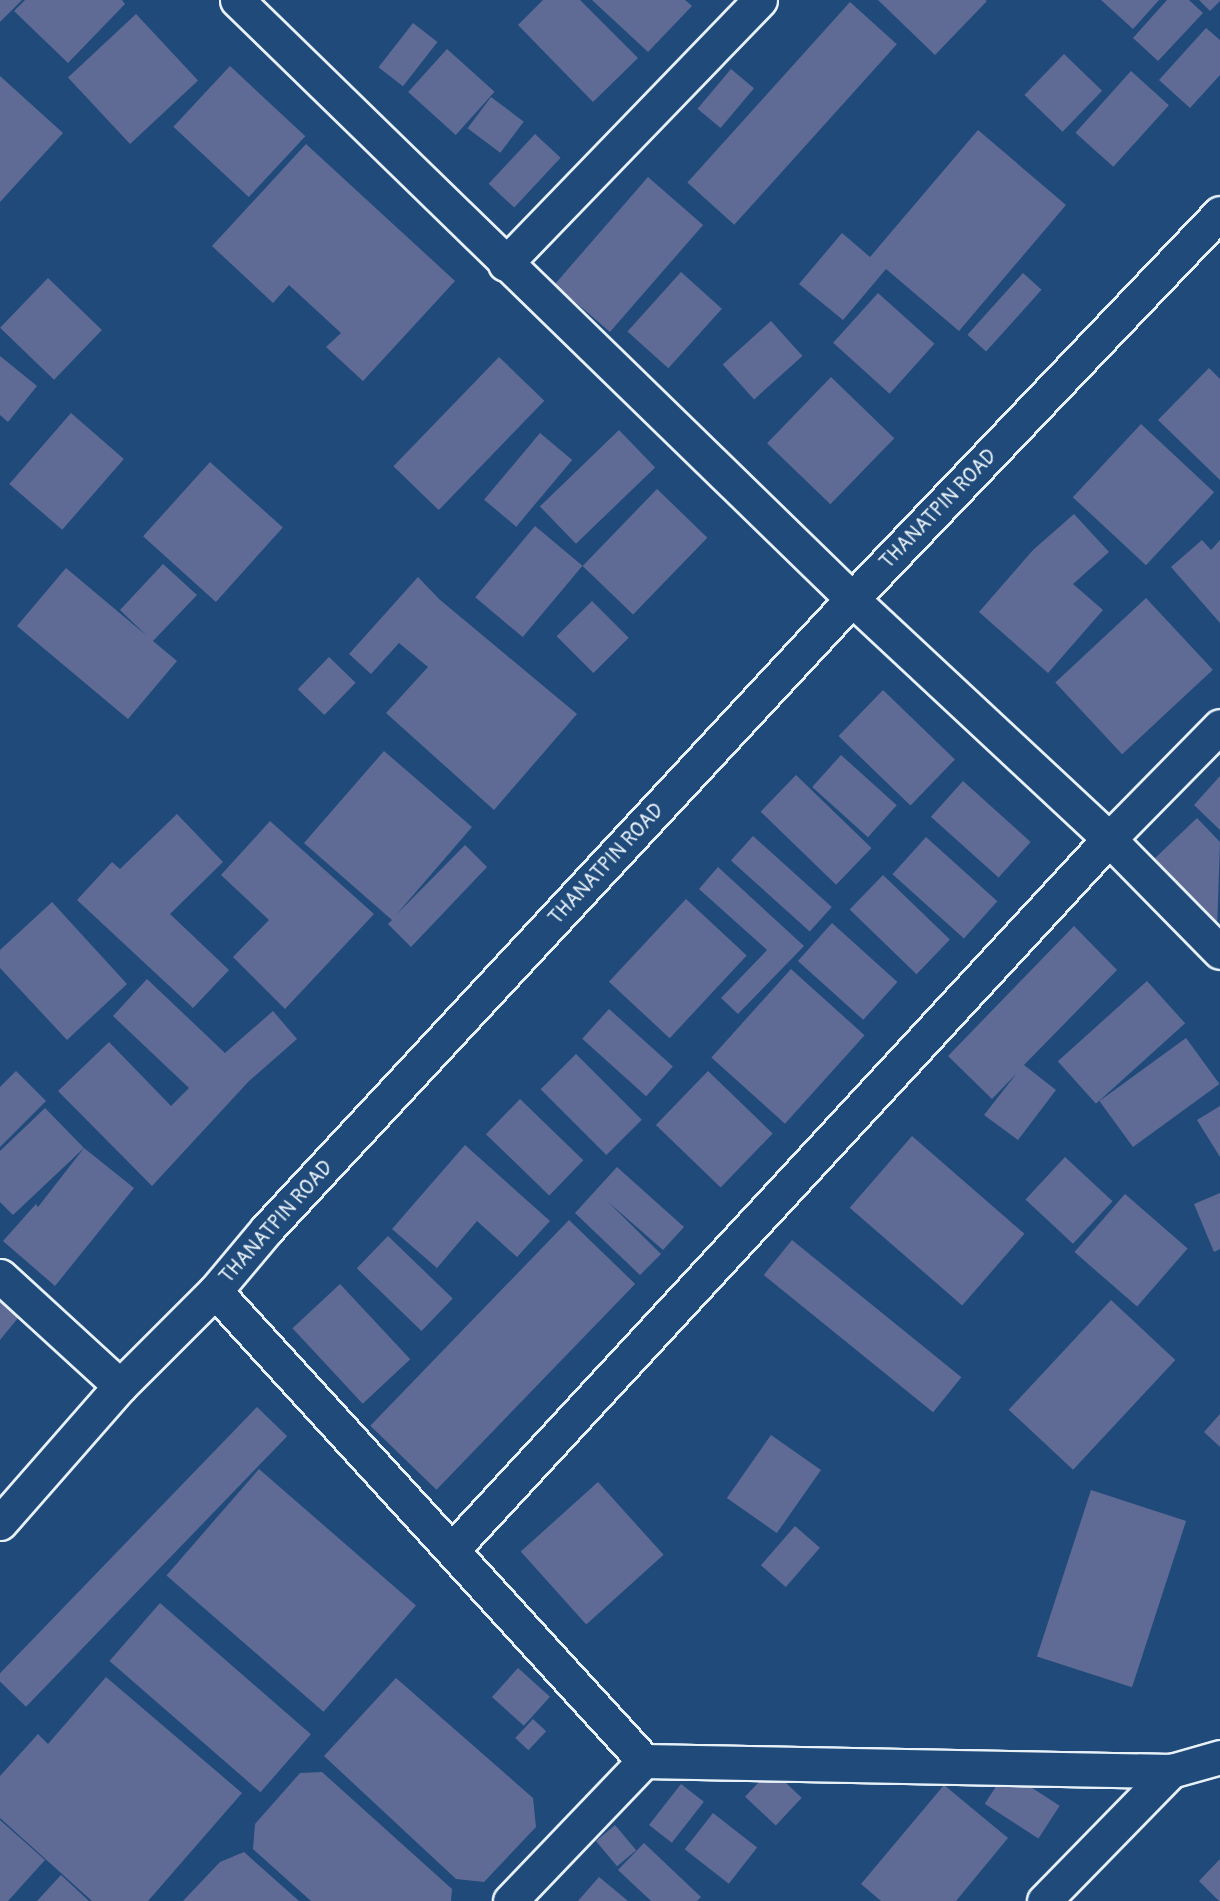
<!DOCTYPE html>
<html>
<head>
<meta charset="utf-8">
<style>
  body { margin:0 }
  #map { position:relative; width:1220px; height:1901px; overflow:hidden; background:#1f4a7a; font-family:Pangolin,sans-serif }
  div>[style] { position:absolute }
  .building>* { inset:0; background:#606b95; transform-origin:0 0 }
  .roads { filter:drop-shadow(2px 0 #e8f1f8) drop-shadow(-2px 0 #e8f1f8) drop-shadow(0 2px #e8f1f8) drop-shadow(0 -2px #e8f1f8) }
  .minor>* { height:33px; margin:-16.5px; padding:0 16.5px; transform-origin:16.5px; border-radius:16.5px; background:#1f4a7a }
  .secondary>* { height:33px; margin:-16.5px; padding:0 16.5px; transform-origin:16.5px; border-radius:16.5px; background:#1f4a7a }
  span { translate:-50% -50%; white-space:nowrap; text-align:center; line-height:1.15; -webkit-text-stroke:5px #1f4a7a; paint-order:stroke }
  .street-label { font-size:20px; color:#e8f1f8 }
</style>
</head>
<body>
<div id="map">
  <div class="building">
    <div style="clip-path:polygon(0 0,22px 0,0 22px)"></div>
    <div style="clip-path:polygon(25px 0,122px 0,125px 4px,68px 63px,14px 11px)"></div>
    <div style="clip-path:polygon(543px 0,580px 0,638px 58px,593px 102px,518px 25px)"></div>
    <div style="clip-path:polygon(592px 0,685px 0,692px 6px,648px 52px)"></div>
    <div style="clip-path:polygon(878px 0,985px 0,987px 1px,935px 55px)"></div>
    <div style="clip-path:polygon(1101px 0,1159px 0,1133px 29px)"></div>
    <div style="clip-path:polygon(1167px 0,1189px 0,1203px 13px,1158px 61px,1133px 38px)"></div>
    <div style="clip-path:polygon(1199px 0,1220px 0,1220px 1px,1210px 11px)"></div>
    <div style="left:850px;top:2px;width:63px;height:243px;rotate:42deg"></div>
    <div style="left:136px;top:14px;width:91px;height:93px;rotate:47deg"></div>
    <div style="left:413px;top:23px;width:31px;height:56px;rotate:38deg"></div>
    <div style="clip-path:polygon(1206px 28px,1220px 40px,1220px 75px,1190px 108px,1159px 80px)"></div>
    <div style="left:447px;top:49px;width:64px;height:58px;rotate:42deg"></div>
    <div style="left:1064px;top:54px;width:53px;height:57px;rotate:44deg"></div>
    <div style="left:230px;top:66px;width:103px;height:83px;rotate:43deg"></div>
    <div style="left:731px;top:69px;width:30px;height:52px;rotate:40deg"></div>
    <div style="left:1131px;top:71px;width:51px;height:83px;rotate:42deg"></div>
    <div style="clip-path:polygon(0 76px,63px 133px,0 202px)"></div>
    <div style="left:491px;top:97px;width:41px;height:39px;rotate:37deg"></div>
    <div style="clip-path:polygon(978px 130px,1066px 205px,959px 331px,886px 269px,843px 320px,799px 284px,842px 233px,870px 257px)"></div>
    <div style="left:535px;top:134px;width:35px;height:68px;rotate:43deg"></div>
    <div style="clip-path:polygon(306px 144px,455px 281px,363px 381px,326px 347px,341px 333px,289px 285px,273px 303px,212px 246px)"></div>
    <div style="left:648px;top:177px;width:73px;height:142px;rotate:41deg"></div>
    <div style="left:681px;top:272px;width:55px;height:80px;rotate:42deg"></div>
    <div style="left:1023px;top:273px;width:25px;height:83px;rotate:42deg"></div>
    <div style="left:48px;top:278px;width:75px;height:69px;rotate:44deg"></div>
    <div style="left:878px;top:293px;width:76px;height:67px;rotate:42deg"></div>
    <div style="left:771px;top:321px;width:47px;height:65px;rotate:48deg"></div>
    <div style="clip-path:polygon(0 356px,37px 386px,8px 422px,0 415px)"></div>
    <div style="left:499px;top:357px;width:63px;height:152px;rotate:44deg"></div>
    <div style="clip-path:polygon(1209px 368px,1220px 379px,1220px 480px,1158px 420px)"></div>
    <div style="left:831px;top:377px;width:88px;height:92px;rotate:44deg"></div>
    <div style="left:71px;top:413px;width:70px;height:94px;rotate:41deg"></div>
    <div style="left:1141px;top:424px;width:100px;height:100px;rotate:43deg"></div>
    <div style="left:619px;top:430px;width:52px;height:110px;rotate:46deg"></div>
    <div style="left:540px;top:433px;width:42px;height:87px;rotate:40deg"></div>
    <div style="left:210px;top:462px;width:98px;height:100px;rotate:42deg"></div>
    <div style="left:657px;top:489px;width:70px;height:107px;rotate:44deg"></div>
    <div style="clip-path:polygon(1074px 514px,1109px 552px,1073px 584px,1103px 610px,1048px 673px,979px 612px,1033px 550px)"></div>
    <div style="left:535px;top:526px;width:62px;height:93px;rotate:40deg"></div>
    <div style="clip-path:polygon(1202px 540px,1211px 550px,1220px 540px,1220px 623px,1171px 567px)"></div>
    <div style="clip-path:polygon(163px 564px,197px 595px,153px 641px,177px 661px,128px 719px,17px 626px,66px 568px,147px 636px,120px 610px)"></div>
    <div style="clip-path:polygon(418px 577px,439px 599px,577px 714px,494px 810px,386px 713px,428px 667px,399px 643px,371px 674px,349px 654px)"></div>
    <div style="left:1146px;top:598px;width:98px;height:124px;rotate:47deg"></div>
    <div style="left:592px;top:601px;width:52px;height:50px;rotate:45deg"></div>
    <div style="left:329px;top:657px;width:37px;height:45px;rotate:44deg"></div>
    <div style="left:883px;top:690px;width:100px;height:64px;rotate:44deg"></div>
    <div style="clip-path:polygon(384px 751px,472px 827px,396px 915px,465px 845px,487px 867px,411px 947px,388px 924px,392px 920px,304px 843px)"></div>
    <div style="left:841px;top:755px;width:75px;height:43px;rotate:42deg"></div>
    <div style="left:796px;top:775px;width:105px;height:51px;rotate:44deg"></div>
    <div style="clip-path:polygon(1220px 776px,1220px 830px,1194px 805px)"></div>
    <div style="left:963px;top:781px;width:91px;height:48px;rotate:42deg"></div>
    <div style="clip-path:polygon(177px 814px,223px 862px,170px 914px,229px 970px,193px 1008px,77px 900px,112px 862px,120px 869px)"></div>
    <div style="clip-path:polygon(1197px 818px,1220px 842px,1217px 930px,1152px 861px)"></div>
    <div style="clip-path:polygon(270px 821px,374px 914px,285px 1009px,233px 957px,269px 920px,221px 875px)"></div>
    <div style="left:753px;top:836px;width:106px;height:33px;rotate:42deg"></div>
    <div style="left:926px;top:837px;width:96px;height:50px;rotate:42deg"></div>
    <div style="clip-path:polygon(718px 867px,804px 946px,738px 1014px,721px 998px,767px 950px,699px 889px)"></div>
    <div style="left:883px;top:875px;width:93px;height:48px;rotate:44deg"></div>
    <div style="left:686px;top:899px;width:83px;height:113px;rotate:43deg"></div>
    <div style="clip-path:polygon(52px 902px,127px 984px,67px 1040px,0 968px,0 950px)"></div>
    <div style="left:832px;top:923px;width:88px;height:51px;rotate:42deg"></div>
    <div style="clip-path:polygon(1074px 926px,1117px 970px,1024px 1065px,1056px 1090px,1018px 1140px,984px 1115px,1017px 1073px,992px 1099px,948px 1056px)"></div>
    <div style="left:791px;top:969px;width:99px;height:119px;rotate:42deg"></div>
    <div style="clip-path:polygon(147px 979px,225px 1053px,273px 1011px,297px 1039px,249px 1081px,152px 1186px,58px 1091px,109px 1042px,171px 1106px,189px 1088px,113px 1016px)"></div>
    <div style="left:1147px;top:981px;width:57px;height:120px;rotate:48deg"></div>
    <div style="left:609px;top:1009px;width:86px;height:40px;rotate:42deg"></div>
    <div style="left:1186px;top:1038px;width:57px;height:107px;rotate:54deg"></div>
    <div style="left:576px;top:1054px;width:93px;height:50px;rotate:45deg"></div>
    <div style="clip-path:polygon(16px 1071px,46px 1101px,0 1147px,0 1087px)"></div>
    <div style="left:708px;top:1071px;width:90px;height:75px;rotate:44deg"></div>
    <div style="left:520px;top:1099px;width:88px;height:49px;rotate:44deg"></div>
    <div style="clip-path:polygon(1220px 1106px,1220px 1157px,1197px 1120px)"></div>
    <div style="clip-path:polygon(45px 1108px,84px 1148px,13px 1215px,0 1202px,0 1151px)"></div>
    <div style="left:912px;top:1136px;width:149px;height:95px;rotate:41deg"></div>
    <div style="clip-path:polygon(465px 1145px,550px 1221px,517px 1257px,477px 1221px,437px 1268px,392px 1229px)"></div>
    <div style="clip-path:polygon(84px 1148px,134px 1188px,55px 1286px,3px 1241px,36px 1204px,38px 1207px)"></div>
    <div style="left:1065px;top:1157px;width:65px;height:58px;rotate:43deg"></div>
    <div style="clip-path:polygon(617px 1167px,684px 1227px,663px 1250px,607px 1201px,661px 1254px,640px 1275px,575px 1213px)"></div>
    <div style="clip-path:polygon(1220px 1193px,1220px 1249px,1214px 1252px,1194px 1204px)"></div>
    <div style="left:1125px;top:1194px;width:83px;height:77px;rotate:41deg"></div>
    <div style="left:569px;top:1220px;width:92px;height:286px;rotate:44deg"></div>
    <div style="left:388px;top:1236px;width:90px;height:45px;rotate:44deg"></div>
    <div style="left:792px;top:1240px;width:218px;height:45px;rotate:39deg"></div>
    <div style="left:340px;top:1284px;width:103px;height:65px;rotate:47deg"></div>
    <div style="clip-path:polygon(0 1295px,22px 1313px,0 1340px)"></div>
    <div style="left:1111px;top:1300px;width:88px;height:150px;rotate:43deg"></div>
    <div style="left:257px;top:1407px;width:42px;height:376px;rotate:44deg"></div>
    <div style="clip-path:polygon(1220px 1414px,1220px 1447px,1204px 1432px)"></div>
    <div style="left:771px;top:1435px;width:61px;height:77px;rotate:35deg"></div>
    <div style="left:259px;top:1469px;width:208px;height:141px;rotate:41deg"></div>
    <div style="left:598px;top:1482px;width:98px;height:104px;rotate:48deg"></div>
    <div style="left:1091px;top:1490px;width:100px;height:175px;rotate:18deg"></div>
    <div style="left:795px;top:1526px;width:33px;height:52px;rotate:41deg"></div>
    <div style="left:160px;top:1603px;width:200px;height:77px;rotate:41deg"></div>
    <div style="left:518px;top:1668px;width:43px;height:39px;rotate:42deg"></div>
    <div style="clip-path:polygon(106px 1677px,242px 1793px,148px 1901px,92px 1901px,0 1818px,0 1776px,38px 1734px,48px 1744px)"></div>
    <div style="clip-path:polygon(396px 1678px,533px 1798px,536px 1827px,484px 1882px,456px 1879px,324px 1756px)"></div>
    <div style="left:533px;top:1719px;width:18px;height:26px;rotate:43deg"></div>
    <div style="left:771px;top:1769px;width:42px;height:38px;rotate:43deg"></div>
    <div style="left:1006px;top:1771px;width:64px;height:39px;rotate:33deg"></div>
    <div style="clip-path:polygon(322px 1772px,452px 1889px,451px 1901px,311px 1901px,253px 1849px,255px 1824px,300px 1773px)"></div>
    <div style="left:681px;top:1784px;width:29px;height:52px;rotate:38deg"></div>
    <div style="clip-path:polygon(944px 1785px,1008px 1838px,956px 1901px,881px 1901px,861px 1884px)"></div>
    <div style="left:713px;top:1813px;width:56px;height:46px;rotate:38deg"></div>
    <div style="clip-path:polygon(0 1820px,45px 1860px,8px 1901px,0 1901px)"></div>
    <div style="left:615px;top:1825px;width:33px;height:25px;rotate:50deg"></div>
    <div style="clip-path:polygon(644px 1843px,701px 1897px,697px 1901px,651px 1901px,618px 1870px)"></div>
    <div style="clip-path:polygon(244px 1852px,299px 1901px,183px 1901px,220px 1862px)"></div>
    <div style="clip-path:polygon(1220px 1859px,1220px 1901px,1219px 1901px,1199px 1881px)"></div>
    <div style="clip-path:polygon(61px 1875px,89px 1901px,37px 1901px)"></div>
    <div style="clip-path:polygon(599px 1877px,628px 1901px,578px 1901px)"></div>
  </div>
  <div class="roads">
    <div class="minor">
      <div style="left:237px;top:0;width:859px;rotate:44.24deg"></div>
      <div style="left:852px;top:599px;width:352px;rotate:43deg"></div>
      <div style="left:1109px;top:839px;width:158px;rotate:45.5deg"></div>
      <div style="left:505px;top:264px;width:367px;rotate:-46deg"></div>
      <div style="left:0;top:1276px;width:163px;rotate:42.5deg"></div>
      <div style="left:215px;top:1291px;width:636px;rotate:47.61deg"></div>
      <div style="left:452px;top:1550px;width:968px;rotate:-47.26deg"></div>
      <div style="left:1109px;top:839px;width:158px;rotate:-45.5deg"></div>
      <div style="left:510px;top:1901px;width:194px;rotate:-46.3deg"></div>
      <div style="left:644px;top:1761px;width:527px;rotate:1.09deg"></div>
      <div style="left:1171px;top:1771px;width:51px;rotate:-15.9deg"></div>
      <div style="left:1044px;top:1901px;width:182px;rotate:-45.7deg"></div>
    </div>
    <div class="secondary">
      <div style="left:0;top:1523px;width:182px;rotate:-48.8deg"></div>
      <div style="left:120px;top:1386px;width:134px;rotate:-45deg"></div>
      <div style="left:215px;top:1291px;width:81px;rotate:-50deg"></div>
      <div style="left:267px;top:1229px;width:860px;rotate:-47.12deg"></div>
      <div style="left:852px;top:599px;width:533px;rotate:-46.37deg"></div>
    </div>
  </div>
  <div class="street-label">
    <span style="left:938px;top:509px;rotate:-46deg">THANATPIN ROAD</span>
    <span style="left:606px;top:864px;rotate:-47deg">THANATPIN ROAD</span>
    <span style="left:276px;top:1222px;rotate:-48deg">THANATPIN ROAD</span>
  </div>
</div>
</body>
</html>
